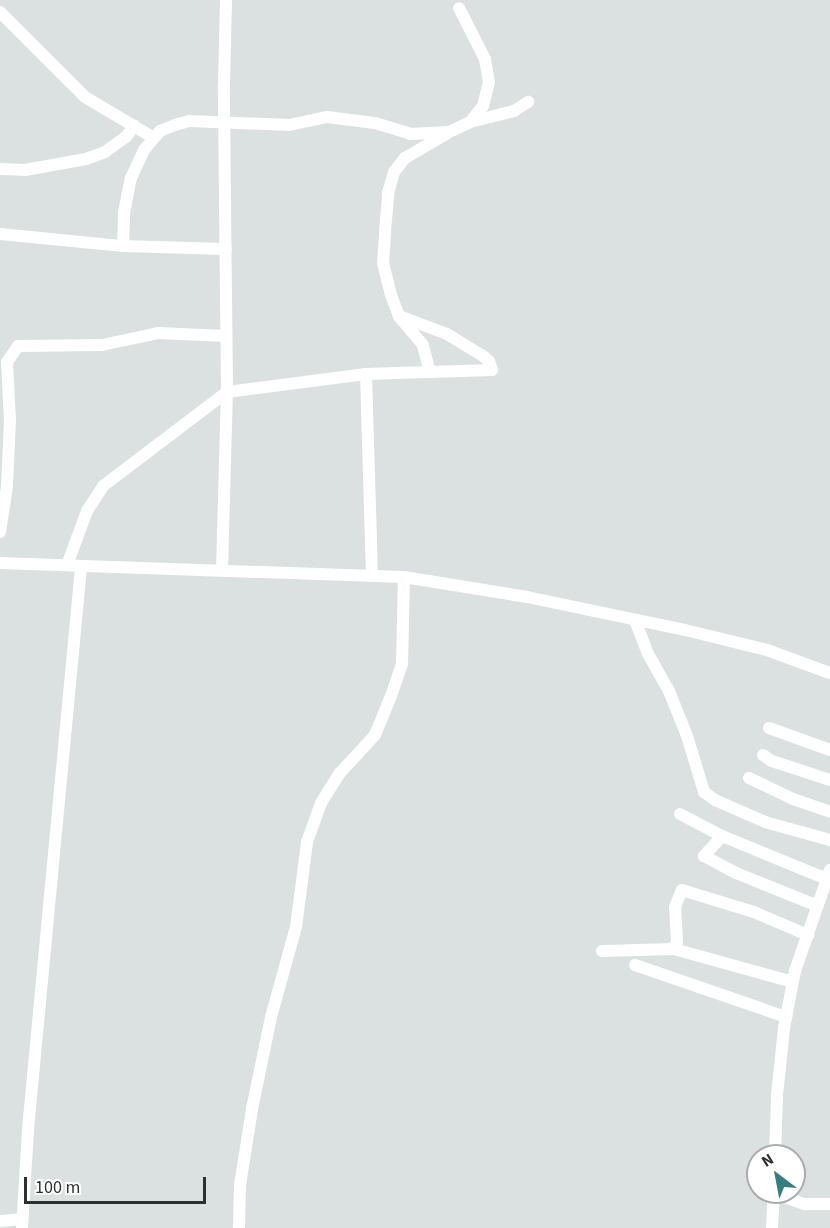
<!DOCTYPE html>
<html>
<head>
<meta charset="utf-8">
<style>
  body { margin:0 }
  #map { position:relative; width:830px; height:1228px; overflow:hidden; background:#dbe0e0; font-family:"Source Sans 3",sans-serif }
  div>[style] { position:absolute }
  .minor>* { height:12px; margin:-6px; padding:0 6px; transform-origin:6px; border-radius:6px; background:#fff }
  span { translate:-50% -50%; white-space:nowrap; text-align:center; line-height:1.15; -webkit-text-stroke:6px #fff; paint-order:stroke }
  .north { position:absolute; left:746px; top:1144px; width:60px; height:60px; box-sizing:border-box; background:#fff; border:2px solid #abacac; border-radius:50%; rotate:328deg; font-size:16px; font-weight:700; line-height:24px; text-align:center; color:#2d302f }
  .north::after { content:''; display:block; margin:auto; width:21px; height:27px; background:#367e7e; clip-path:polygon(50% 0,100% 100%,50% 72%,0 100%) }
  .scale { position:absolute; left:24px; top:1177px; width:182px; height:27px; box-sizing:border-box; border:3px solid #2d302f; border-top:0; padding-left:8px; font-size:18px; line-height:21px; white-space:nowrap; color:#2d302f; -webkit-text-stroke:4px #fff; paint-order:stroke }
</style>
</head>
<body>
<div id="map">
  <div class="minor">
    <div style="left:0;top:12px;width:120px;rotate:45deg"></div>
    <div style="left:85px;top:97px;width:80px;rotate:30.7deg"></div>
    <div style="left:470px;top:122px;width:45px;rotate:-14deg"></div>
    <div style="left:514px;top:111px;width:17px;rotate:-33deg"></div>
    <div style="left:0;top:169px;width:25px;rotate:2deg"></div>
    <div style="left:25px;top:170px;width:62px;rotate:-10.2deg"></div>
    <div style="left:86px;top:159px;width:20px;rotate:-20deg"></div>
    <div style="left:105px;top:152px;width:26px;rotate:-36deg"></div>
    <div style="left:126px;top:137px;width:14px;rotate:-54deg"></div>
    <div style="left:0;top:234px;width:124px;rotate:5.6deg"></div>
    <div style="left:123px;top:246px;width:103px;rotate:1.7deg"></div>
    <div style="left:123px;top:246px;width:33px;rotate:-88deg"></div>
    <div style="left:124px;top:213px;width:36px;rotate:-79deg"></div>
    <div style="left:131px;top:178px;width:31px;rotate:-65deg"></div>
    <div style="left:144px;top:150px;width:25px;rotate:-50deg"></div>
    <div style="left:160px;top:131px;width:16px;rotate:-22deg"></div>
    <div style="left:175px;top:125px;width:15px;rotate:-16deg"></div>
    <div style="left:189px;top:121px;width:100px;rotate:2.3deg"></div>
    <div style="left:289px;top:125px;width:39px;rotate:-12deg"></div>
    <div style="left:327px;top:117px;width:48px;rotate:7.1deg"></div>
    <div style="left:375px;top:123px;width:37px;rotate:17deg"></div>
    <div style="left:410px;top:134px;width:39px;rotate:-3deg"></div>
    <div style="left:449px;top:132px;width:23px;rotate:-25deg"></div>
    <div style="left:470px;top:122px;width:21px;rotate:-51deg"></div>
    <div style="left:483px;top:106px;width:25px;rotate:-76deg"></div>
    <div style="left:489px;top:82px;width:23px;rotate:-100deg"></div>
    <div style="left:485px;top:59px;width:57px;rotate:-117deg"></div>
    <div style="left:430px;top:372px;width:28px;rotate:-105deg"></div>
    <div style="left:423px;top:345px;width:38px;rotate:-130deg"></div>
    <div style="left:399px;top:316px;width:22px;rotate:-111deg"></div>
    <div style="left:391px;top:295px;width:33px;rotate:-104deg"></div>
    <div style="left:383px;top:263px;width:32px;rotate:-86deg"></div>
    <div style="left:385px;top:231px;width:38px;rotate:-85deg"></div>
    <div style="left:388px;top:193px;width:22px;rotate:-74deg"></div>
    <div style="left:394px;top:172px;width:18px;rotate:-52deg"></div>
    <div style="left:405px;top:158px;width:48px;rotate:-30.3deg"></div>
    <div style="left:366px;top:374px;width:202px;rotate:88.3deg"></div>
    <div style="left:0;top:532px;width:47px;rotate:-81.3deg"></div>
    <div style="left:7px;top:486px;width:65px;rotate:-87.4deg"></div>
    <div style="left:10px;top:421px;width:59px;rotate:-92.9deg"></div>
    <div style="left:7px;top:362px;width:19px;rotate:-55deg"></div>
    <div style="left:18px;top:346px;width:84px;rotate:-0.7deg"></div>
    <div style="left:102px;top:345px;width:57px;rotate:-12.1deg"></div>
    <div style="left:158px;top:333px;width:68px;rotate:2.5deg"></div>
    <div style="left:0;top:563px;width:404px;rotate:2deg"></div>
    <div style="left:404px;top:577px;width:125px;rotate:9.2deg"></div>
    <div style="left:527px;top:597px;width:161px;rotate:11.8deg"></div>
    <div style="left:685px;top:630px;width:84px;rotate:13.7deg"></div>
    <div style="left:767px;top:650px;width:67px;rotate:20.1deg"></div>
    <div style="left:67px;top:565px;width:58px;rotate:-69.7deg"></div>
    <div style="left:87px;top:511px;width:30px;rotate:-57deg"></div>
    <div style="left:103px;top:486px;width:156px;rotate:-37.2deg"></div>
    <div style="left:227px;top:392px;width:140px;rotate:-7.4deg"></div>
    <div style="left:366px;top:374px;width:126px;rotate:-1.8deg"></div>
    <div style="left:492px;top:370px;width:9px;rotate:-108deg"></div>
    <div style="left:489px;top:361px;width:8px;rotate:-140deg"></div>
    <div style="left:483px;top:356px;width:42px;rotate:-148.6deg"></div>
    <div style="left:447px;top:334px;width:51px;rotate:-159.4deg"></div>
    <div style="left:222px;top:569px;width:177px;rotate:-88.4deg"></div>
    <div style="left:227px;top:392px;width:308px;rotate:-90.6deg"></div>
    <div style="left:224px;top:84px;width:84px;rotate:-88.6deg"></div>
    <div style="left:635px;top:620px;width:34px;rotate:69deg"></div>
    <div style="left:647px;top:652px;width:45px;rotate:60.6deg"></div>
    <div style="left:669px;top:691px;width:48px;rotate:68.2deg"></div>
    <div style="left:687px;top:736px;width:59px;rotate:73.1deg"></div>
    <div style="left:704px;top:792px;width:14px;rotate:36deg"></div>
    <div style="left:715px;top:800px;width:55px;rotate:23.7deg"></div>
    <div style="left:765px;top:822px;width:67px;rotate:15.5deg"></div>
    <div style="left:769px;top:728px;width:65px;rotate:19.8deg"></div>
    <div style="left:763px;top:755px;width:11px;rotate:34deg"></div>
    <div style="left:772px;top:761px;width:61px;rotate:18.1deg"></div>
    <div style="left:749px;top:778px;width:49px;rotate:25.5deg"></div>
    <div style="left:793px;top:799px;width:39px;rotate:19deg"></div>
    <div style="left:680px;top:814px;width:47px;rotate:27.6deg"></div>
    <div style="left:722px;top:836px;width:113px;rotate:22.3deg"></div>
    <div style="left:722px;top:836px;width:27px;rotate:132deg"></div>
    <div style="left:704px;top:856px;width:36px;rotate:28deg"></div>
    <div style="left:736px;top:873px;width:88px;rotate:21.9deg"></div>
    <div style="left:674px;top:949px;width:8px;rotate:-67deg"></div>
    <div style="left:677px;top:942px;width:35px;rotate:-93deg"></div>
    <div style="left:675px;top:907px;width:18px;rotate:-68deg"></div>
    <div style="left:682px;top:890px;width:75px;rotate:17deg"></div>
    <div style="left:754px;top:912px;width:59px;rotate:23.1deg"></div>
    <div style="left:602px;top:951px;width:72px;rotate:-1.6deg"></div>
    <div style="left:674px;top:949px;width:123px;rotate:15.5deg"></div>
    <div style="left:635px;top:965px;width:160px;rotate:19deg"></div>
    <div style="left:775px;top:1156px;width:61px;rotate:-88.1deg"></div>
    <div style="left:777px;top:1095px;width:67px;rotate:-84deg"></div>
    <div style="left:784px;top:1028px;width:58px;rotate:-79.1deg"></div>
    <div style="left:795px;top:971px;width:107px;rotate:-70.9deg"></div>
    <div style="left:774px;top:1193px;width:33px;rotate:20deg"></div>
    <div style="left:805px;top:1204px;width:25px"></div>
    <div style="left:0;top:1221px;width:22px;rotate:-5deg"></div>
    <div style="left:22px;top:1228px;width:99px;rotate:-86.5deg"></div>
    <div style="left:28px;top:1129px;width:564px;rotate:-84.61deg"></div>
    <div style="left:239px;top:1228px;width:43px;rotate:-88.7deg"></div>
    <div style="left:240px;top:1185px;width:77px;rotate:-81deg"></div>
    <div style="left:252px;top:1109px;width:94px;rotate:-78.3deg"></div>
    <div style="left:271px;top:1017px;width:93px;rotate:-74.5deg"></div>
    <div style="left:296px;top:927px;width:86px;rotate:-82.6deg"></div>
    <div style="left:307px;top:842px;width:41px;rotate:-70.3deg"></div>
    <div style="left:321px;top:803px;width:36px;rotate:-58deg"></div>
    <div style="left:340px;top:773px;width:52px;rotate:-47.4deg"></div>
    <div style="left:375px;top:735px;width:42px;rotate:-67.7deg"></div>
    <div style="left:391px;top:696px;width:34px;rotate:-71deg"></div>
    <div style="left:402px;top:664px;width:87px;rotate:-88.7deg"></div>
    <div style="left:772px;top:1228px;width:36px;rotate:-87deg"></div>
  </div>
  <div class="north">N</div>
  <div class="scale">100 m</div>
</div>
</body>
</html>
